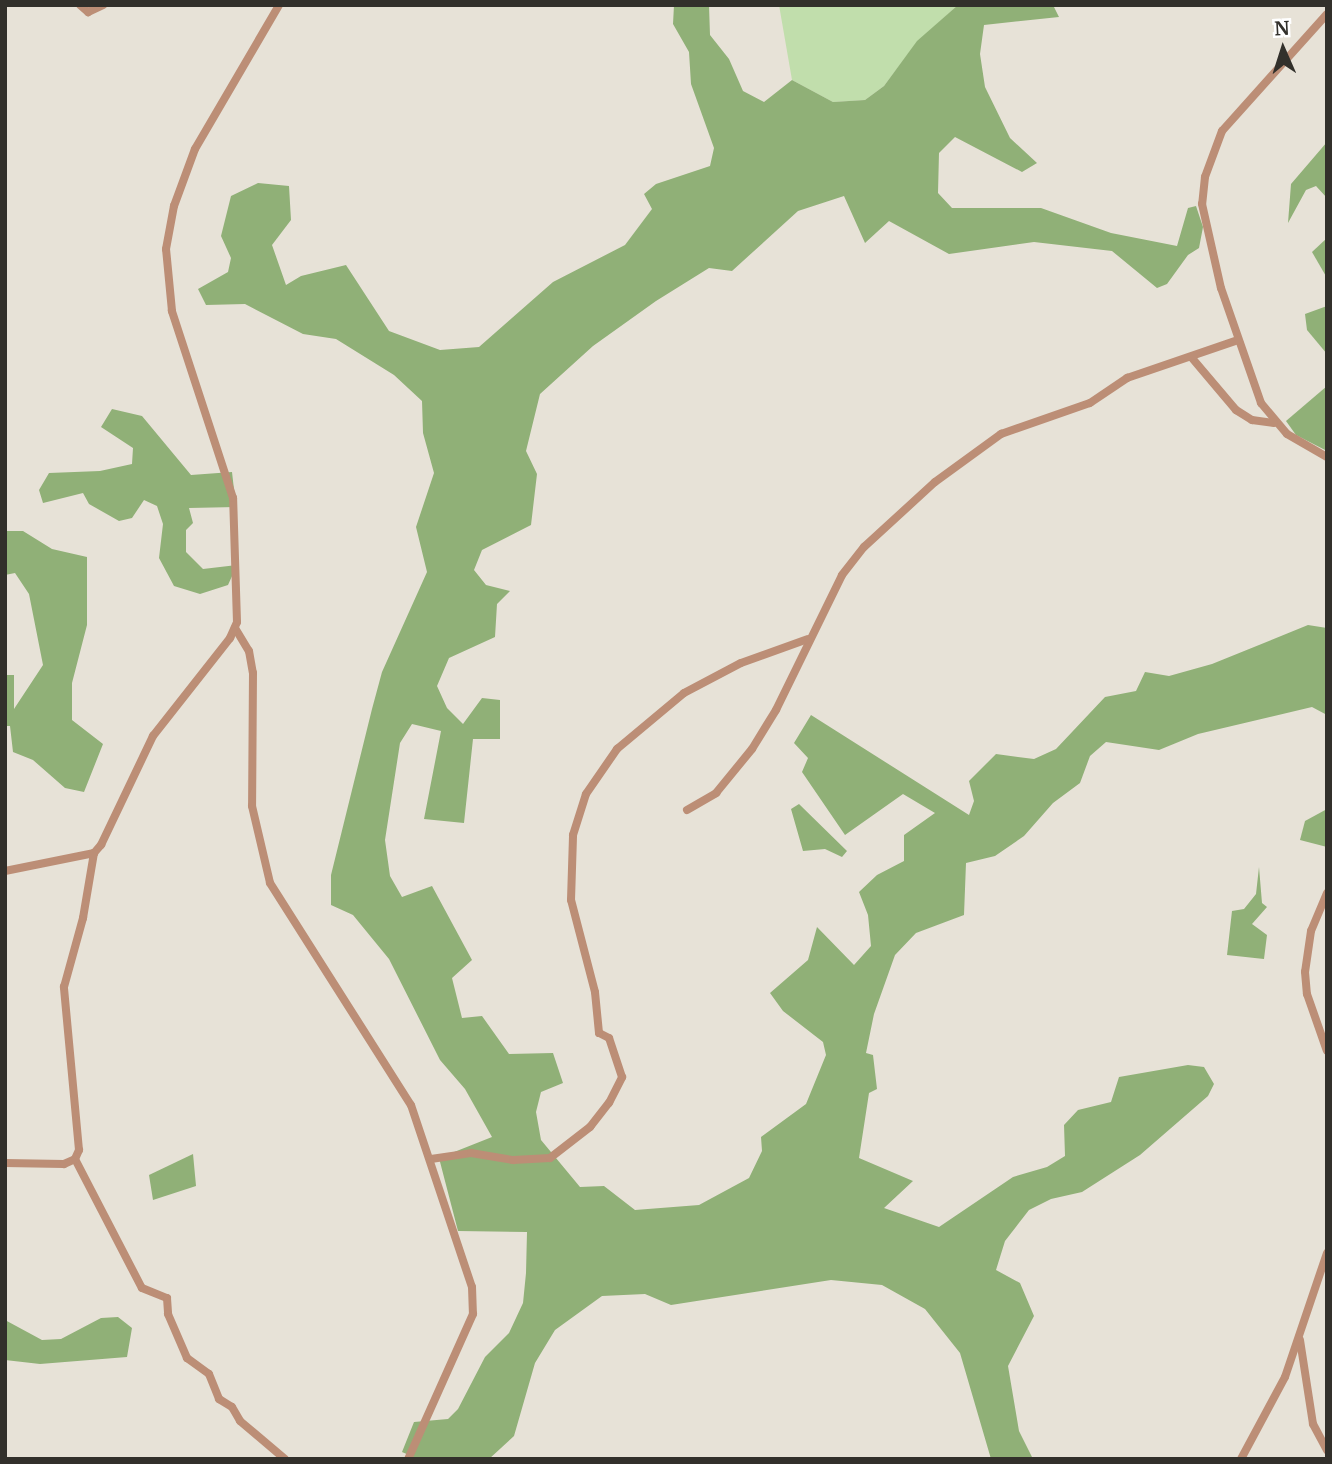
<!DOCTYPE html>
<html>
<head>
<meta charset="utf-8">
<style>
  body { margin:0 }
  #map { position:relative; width:1332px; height:1464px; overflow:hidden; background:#e7e2d7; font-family:Merriweather,serif }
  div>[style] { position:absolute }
  .green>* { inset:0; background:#c1deac }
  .forest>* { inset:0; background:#90b077 }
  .minor>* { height:8px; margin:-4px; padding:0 4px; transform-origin:4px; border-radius:4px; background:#bc8e76 }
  span { translate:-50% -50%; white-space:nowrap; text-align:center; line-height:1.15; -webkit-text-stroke:6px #fff; paint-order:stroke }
  .frame { position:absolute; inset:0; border:7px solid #32302b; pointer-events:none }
  .north { position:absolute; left:1248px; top:14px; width:70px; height:70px; -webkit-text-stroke:5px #fff; paint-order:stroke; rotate:357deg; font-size:19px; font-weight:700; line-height:28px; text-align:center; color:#32302b }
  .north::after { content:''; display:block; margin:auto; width:24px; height:32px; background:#32302b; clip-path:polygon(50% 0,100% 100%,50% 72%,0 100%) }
</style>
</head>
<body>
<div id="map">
  <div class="green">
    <div style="clip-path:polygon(779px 5px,958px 5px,917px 42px,884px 86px,865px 100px,833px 102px,792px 80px)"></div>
  </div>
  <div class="forest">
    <div style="clip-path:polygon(674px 5px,709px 5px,710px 35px,729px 59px,743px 91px,764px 102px,792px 80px,833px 102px,865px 100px,884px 86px,917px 41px,958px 5px,1053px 5px,1059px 17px,984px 25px,980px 54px,985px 87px,1010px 138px,1037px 163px,1022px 172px,955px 137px,939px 153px,938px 193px,952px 208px,1041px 208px,1111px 233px,1177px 246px,1188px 208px,1196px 206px,1203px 227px,1199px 248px,1188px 255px,1167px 284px,1157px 288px,1112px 251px,1034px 242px,949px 254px,889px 221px,865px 243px,844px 196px,798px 211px,732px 271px,709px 268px,656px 301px,593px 346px,540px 394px,526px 451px,537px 474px,531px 525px,482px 550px,474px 570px,486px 585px,510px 591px,497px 604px,495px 637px,449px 658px,437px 686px,447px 708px,463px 724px,482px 698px,500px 700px,500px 739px,473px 739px,464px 823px,424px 819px,441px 731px,412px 724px,400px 743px,385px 840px,390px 876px,402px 897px,432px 886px,472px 960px,452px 978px,462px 1018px,482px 1016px,509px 1054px,553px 1053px,563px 1083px,541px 1092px,536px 1112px,541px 1140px,580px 1187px,604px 1186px,635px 1210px,699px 1205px,749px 1178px,762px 1151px,761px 1137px,806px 1104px,826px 1055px,823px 1042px,783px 1011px,770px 993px,808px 960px,817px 927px,854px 965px,871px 946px,868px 915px,859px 892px,877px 875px,904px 861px,904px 835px,935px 813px,903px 794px,845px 835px,802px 772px,808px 758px,794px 743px,811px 715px,969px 815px,974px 801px,969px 781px,996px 754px,1034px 759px,1056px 749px,1105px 697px,1136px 691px,1145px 672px,1169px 676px,1212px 664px,1308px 625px,1327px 628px,1327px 715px,1312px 707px,1198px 734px,1159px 750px,1106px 742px,1090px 756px,1080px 783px,1053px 803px,1024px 836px,995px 856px,966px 863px,964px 915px,916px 933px,895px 955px,874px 1014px,866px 1053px,873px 1055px,877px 1089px,869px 1093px,859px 1158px,913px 1181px,884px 1208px,939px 1227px,1013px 1177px,1047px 1167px,1065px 1156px,1064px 1125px,1078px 1110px,1111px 1102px,1119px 1077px,1188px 1065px,1204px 1067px,1214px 1084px,1208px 1096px,1140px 1155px,1082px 1192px,1051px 1199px,1029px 1210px,1005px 1241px,996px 1270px,1020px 1283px,1034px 1316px,1008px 1366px,1019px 1431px,1033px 1459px,991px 1459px,960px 1353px,925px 1309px,882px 1285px,831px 1280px,671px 1305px,645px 1294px,602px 1296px,555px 1330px,535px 1363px,514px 1436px,489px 1459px,418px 1459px,402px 1452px,414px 1422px,448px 1419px,458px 1409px,485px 1357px,509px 1333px,523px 1303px,526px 1273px,527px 1232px,458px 1231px,439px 1158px,492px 1137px,465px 1089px,440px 1060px,389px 959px,353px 915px,331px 905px,331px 875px,372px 709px,382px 672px,427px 572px,416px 527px,434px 473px,423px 433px,422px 401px,394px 375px,336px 339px,303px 334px,245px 304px,206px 305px,198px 289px,228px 272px,231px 258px,221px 236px,231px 196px,258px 183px,289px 186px,291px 220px,272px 245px,286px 285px,301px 276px,346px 265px,389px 331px,440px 350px,479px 347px,553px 282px,625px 245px,652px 209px,644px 194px,656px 184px,710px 166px,714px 148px,691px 84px,689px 52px,673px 24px)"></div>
    <div style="clip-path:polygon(1327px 142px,1327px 198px,1316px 186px,1306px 190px,1288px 223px,1291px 184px)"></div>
    <div style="clip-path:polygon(1327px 238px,1327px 278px,1312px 252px)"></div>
    <div style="clip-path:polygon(1327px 306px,1327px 354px,1307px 330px,1305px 314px)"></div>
    <div style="clip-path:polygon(1327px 386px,1327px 451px,1296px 435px,1286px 421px)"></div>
    <div style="clip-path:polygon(112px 409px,142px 416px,191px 475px,232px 472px,236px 507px,189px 508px,193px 523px,186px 530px,186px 552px,203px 569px,237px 565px,228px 585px,200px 594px,174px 586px,159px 558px,163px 524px,157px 506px,144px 500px,132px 518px,119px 521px,89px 504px,83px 493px,43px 503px,39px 490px,49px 473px,100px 471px,132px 464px,133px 448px,101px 427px)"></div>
    <div style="clip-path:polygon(5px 531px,23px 531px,52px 549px,87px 557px,87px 625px,72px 683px,72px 720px,103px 744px,84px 792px,65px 788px,33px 760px,13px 752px,10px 726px,5px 726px,5px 675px,14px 675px,14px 709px,43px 665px,29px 594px,15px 573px,5px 575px)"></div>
    <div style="clip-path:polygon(799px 804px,847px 851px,842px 857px,825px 849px,803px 851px,791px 809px)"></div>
    <div style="clip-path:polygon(1327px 809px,1327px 847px,1300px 840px,1305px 821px)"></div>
    <div style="clip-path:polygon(1259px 867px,1262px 903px,1267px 907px,1252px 924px,1267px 935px,1264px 959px,1227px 955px,1232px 911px,1244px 909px,1256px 894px)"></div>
    <div style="clip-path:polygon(193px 1154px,196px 1186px,153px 1200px,149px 1175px)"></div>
    <div style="clip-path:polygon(118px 1317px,132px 1328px,127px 1357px,40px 1364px,5px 1360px,5px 1320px,42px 1340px,61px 1339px,101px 1318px)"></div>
  </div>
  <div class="minor">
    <div style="left:80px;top:5px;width:11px;rotate:41deg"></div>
    <div style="left:88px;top:12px;width:17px;rotate:-25deg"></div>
    <div style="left:1327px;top:14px;width:157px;rotate:131.9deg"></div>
    <div style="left:1222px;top:131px;width:49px;rotate:110.3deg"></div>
    <div style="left:1205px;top:177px;width:27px;rotate:96deg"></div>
    <div style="left:1202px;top:204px;width:86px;rotate:77.3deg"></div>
    <div style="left:1221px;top:288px;width:122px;rotate:70.8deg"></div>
    <div style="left:1261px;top:403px;width:40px;rotate:50deg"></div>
    <div style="left:1287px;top:434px;width:46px;rotate:29.9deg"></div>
    <div style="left:1192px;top:358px;width:68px;rotate:49.8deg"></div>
    <div style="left:1236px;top:410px;width:19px;rotate:32deg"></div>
    <div style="left:1252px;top:420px;width:22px;rotate:8deg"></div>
    <div style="left:235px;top:628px;width:27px;rotate:59deg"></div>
    <div style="left:249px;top:651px;width:22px;rotate:80deg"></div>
    <div style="left:253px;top:673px;width:133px;rotate:90.4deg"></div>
    <div style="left:252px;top:806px;width:79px;rotate:76.8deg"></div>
    <div style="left:270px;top:883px;width:263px;rotate:57.6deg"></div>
    <div style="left:411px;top:1105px;width:192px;rotate:71.5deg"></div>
    <div style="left:472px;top:1287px;width:27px;rotate:88deg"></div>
    <div style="left:473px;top:1314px;width:159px;rotate:114.1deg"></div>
    <div style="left:687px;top:810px;width:34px;rotate:-30deg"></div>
    <div style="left:716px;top:793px;width:57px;rotate:-50.7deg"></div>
    <div style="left:752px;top:749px;width:46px;rotate:-58.4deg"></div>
    <div style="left:776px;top:710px;width:150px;rotate:-63.9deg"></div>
    <div style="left:842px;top:575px;width:36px;rotate:-52deg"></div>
    <div style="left:864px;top:547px;width:96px;rotate:-42.5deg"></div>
    <div style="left:935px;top:482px;width:82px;rotate:-36deg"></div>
    <div style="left:1001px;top:434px;width:94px;rotate:-19.2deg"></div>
    <div style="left:1090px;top:403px;width:45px;rotate:-34deg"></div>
    <div style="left:1127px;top:378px;width:117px;rotate:-18.9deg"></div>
    <div style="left:5px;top:871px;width:91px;rotate:-11.4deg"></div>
    <div style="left:94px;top:853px;width:11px;rotate:-49deg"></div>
    <div style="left:101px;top:845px;width:121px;rotate:-64.5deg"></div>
    <div style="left:153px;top:736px;width:125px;rotate:-51.8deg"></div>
    <div style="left:230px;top:638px;width:17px;rotate:-66deg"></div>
    <div style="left:237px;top:622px;width:124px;rotate:-91.8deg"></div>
    <div style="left:233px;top:498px;width:197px;rotate:-108.1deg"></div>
    <div style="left:172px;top:311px;width:62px;rotate:-95.5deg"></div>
    <div style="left:166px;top:249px;width:44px;rotate:-79.5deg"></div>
    <div style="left:174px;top:206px;width:61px;rotate:-69.8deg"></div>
    <div style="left:195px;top:149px;width:167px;rotate:-59.7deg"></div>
    <div style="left:1327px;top:893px;width:41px;rotate:112.8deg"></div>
    <div style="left:1311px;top:931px;width:41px;rotate:98.3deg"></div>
    <div style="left:1305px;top:972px;width:22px;rotate:85deg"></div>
    <div style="left:1307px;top:994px;width:60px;rotate:70.7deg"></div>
    <div style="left:75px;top:1159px;width:145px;rotate:62.6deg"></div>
    <div style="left:142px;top:1288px;width:27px;rotate:22deg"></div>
    <div style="left:167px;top:1298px;width:16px;rotate:86deg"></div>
    <div style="left:168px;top:1314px;width:48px;rotate:66.6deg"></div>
    <div style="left:187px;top:1358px;width:27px;rotate:36deg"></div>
    <div style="left:209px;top:1374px;width:27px;rotate:68deg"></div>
    <div style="left:219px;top:1399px;width:15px;rotate:32deg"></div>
    <div style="left:232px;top:1407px;width:16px;rotate:60deg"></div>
    <div style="left:240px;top:1421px;width:59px;rotate:40.2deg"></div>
    <div style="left:431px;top:1159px;width:40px;rotate:-8.5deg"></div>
    <div style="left:471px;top:1153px;width:43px;rotate:9.5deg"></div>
    <div style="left:513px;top:1160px;width:37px;rotate:-3deg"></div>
    <div style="left:550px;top:1158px;width:51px;rotate:-37.8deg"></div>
    <div style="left:590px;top:1127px;width:31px;rotate:-52deg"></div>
    <div style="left:609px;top:1103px;width:29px;rotate:-63deg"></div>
    <div style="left:622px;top:1077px;width:41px;rotate:-108.4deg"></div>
    <div style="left:609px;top:1038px;width:11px;rotate:-153deg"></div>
    <div style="left:599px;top:1033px;width:41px;rotate:-95.6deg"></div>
    <div style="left:595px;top:992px;width:95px;rotate:-104.6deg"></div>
    <div style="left:571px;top:900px;width:65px;rotate:-88.2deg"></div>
    <div style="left:573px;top:835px;width:43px;rotate:-72.4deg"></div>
    <div style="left:586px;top:794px;width:55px;rotate:-55.4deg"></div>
    <div style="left:617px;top:749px;width:87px;rotate:-39.9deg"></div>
    <div style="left:684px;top:693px;width:64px;rotate:-27.8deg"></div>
    <div style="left:741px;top:663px;width:71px;rotate:-19.7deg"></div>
    <div style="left:5px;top:1163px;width:59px;rotate:1deg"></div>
    <div style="left:64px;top:1164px;width:12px;rotate:-24deg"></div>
    <div style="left:75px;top:1159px;width:10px;rotate:-66deg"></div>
    <div style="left:79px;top:1150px;width:164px;rotate:-95.3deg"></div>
    <div style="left:64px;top:987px;width:72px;rotate:-74.6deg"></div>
    <div style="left:83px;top:918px;width:66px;rotate:-80.4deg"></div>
    <div style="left:1300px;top:1340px;width:85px;rotate:81.2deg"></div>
    <div style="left:1313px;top:1424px;width:30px;rotate:62deg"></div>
    <div style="left:1241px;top:1459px;width:93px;rotate:-61.8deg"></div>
    <div style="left:1285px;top:1377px;width:131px;rotate:-71.3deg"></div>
  </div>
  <div class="frame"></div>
  <div class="north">N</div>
</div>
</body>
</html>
